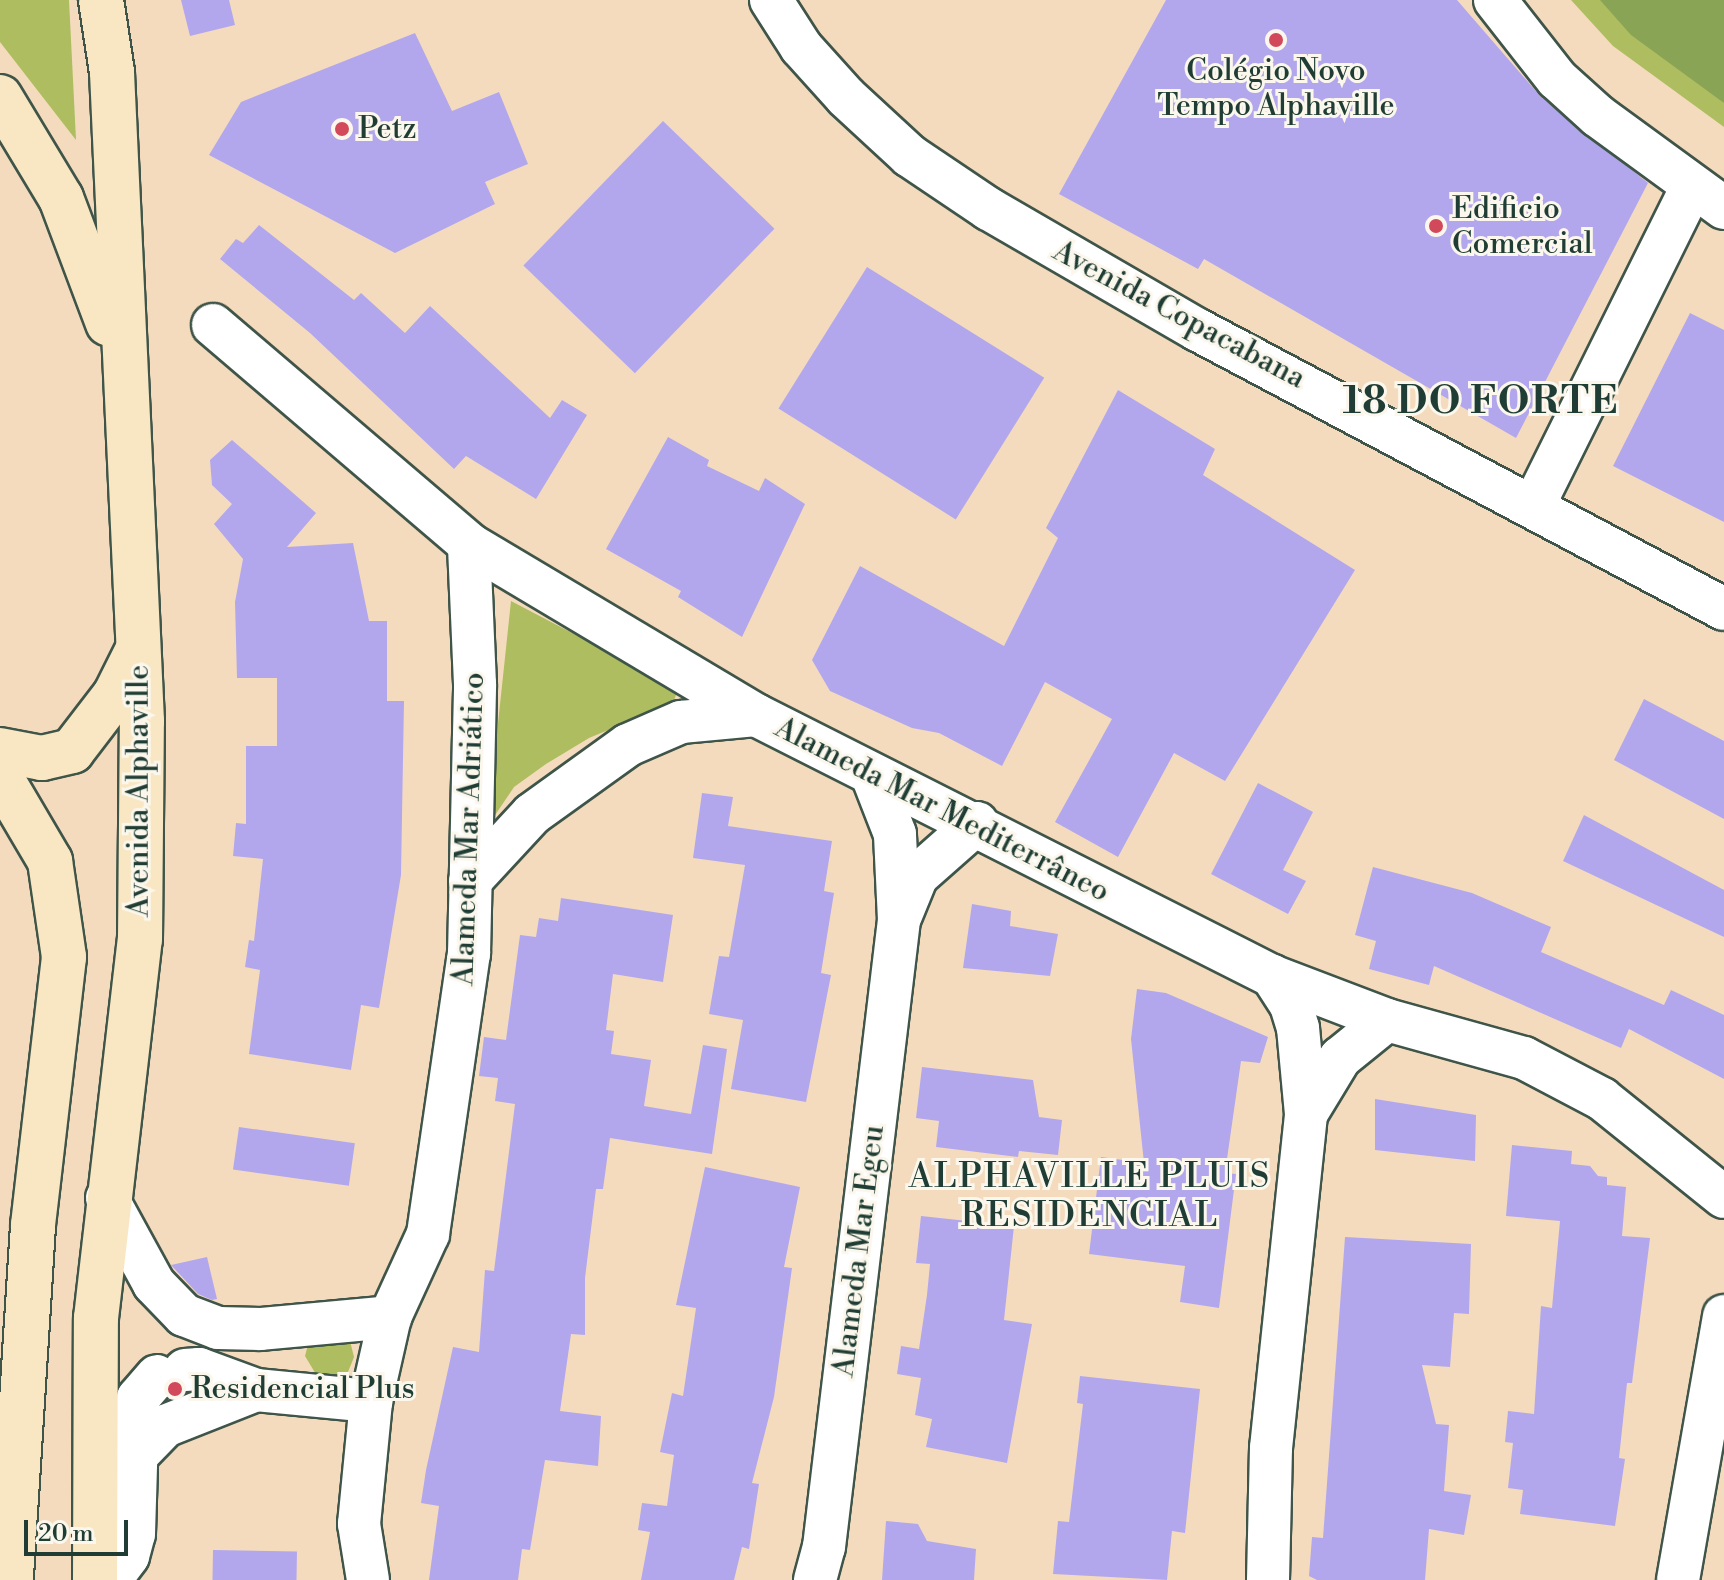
<!DOCTYPE html>
<html>
<head>
<meta charset="utf-8">
<style>
  body { margin:0 }
  #map { position:relative; width:1724px; height:1580px; overflow:hidden; background:#f4dbbe; font-family:"Libre Bodoni",serif }
  div>[style] { position:absolute }
  .green>* { inset:0; background:#adbd5f }
  .forest>* { inset:0; background:#8aa456 }
  .building>* { inset:0; background:#b2a7ed; transform-origin:0 0 }
  .roads { filter:drop-shadow(2px 0 #3f5549) drop-shadow(-2px 0 #3f5549) drop-shadow(0 2px #3f5549) drop-shadow(0 -2px #3f5549) }
  .minor>* { height:42px; margin:-21px; padding:0 21px; transform-origin:21px; border-radius:21px; background:#fff }
  .secondary>* { height:44px; margin:-22px; padding:0 22px; transform-origin:22px; border-radius:22px; background:#f9e7c3 }
  .dots>* { width:22px; height:22px; translate:-50% -50%; box-sizing:border-box; border:4px solid #fbf7ec; border-radius:50% }
  span { translate:-50% -50%; white-space:nowrap; text-align:center; line-height:1.15; -webkit-text-stroke:6px #fbf7ec; paint-order:stroke }
  .poi-label { font-size:30px; color:#1f3d34 }
  .left { translate:0 -50%; text-align:left }
  .street-label { font-size:30px; color:#1f3d34 }
  .quarter-label { font-size:34px; color:#1f3d34; letter-spacing:2px }
  .district-label { font-size:38px; color:#1f3d34; font-weight:700; letter-spacing:2px }
  .scale { position:absolute; left:24px; top:1520px; width:104px; height:36px; box-sizing:border-box; border:4px solid #1f3d34; border-top:0; padding-left:10px; font-size:24px; line-height:28px; white-space:nowrap; color:#1f3d34; -webkit-text-stroke:6px #fbf7ec; paint-order:stroke }
</style>
</head>
<body>
<div id="map">
  <div class="green">
    <div style="clip-path:polygon(0 0,69px 0,76px 140px,0 42px)"></div>
    <div style="clip-path:polygon(1571px 0,1724px 0,1724px 127px,1613px 46px)"></div>
    <div style="clip-path:polygon(511px 601px,675px 687px,676px 695px,673px 703px,589px 738px,546px 764px,514px 787px,487px 827px)"></div>
    <div style="clip-path:polygon(309px 1341px,350px 1341px,354px 1357px,348px 1372px,341px 1377px,317px 1376px,305px 1356px)"></div>
  </div>
  <div class="forest">
    <div style="clip-path:polygon(1600px 0,1724px 0,1724px 103px,1631px 35px)"></div>
  </div>
  <div class="building">
    <div style="clip-path:polygon(181px 0,229px 0,235px 25px,190px 36px)"></div>
    <div style="clip-path:polygon(1166px 0,1457px 0,1541px 97px,1648px 183px,1516px 438px,1204px 259px,1198px 269px,1059px 194px)"></div>
    <div style="clip-path:polygon(415px 33px,452px 111px,499px 92px,528px 164px,485px 182px,495px 204px,395px 253px,209px 155px,241px 102px)"></div>
    <div style="left:663px;top:121px;width:155px;height:201px;rotate:44deg"></div>
    <div style="clip-path:polygon(259px 225px,354px 300px,361px 293px,405px 333px,430px 306px,550px 418px,562px 400px,587px 415px,536px 499px,466px 456px,454px 469px,310px 333px,220px 259px,236px 239px,243px 243px)"></div>
    <div style="left:867px;top:267px;width:209px;height:167px;rotate:32deg"></div>
    <div style="clip-path:polygon(1690px 313px,1724px 330px,1724px 522px,1613px 466px)"></div>
    <div style="clip-path:polygon(1118px 390px,1215px 449px,1203px 475px,1355px 570px,1225px 781px,1174px 753px,1118px 857px,1055px 822px,1112px 719px,1045px 682px,1002px 766px,939px 733px,912px 728px,830px 691px,812px 660px,860px 566px,1004px 646px,1058px 538px,1046px 528px)"></div>
    <div style="clip-path:polygon(668px 437px,709px 460px,707px 466px,759px 491px,765px 478px,805px 504px,742px 637px,678px 597px,681px 591px,606px 549px)"></div>
    <div style="clip-path:polygon(232px 440px,316px 513px,287px 547px,353px 543px,369px 621px,387px 621px,387px 701px,404px 701px,401px 875px,379px 1008px,361px 1005px,351px 1070px,249px 1054px,260px 970px,245px 967px,249px 940px,254px 941px,263px 859px,233px 856px,236px 823px,246px 824px,246px 746px,277px 746px,277px 678px,237px 678px,235px 602px,243px 559px,214px 524px,232px 504px,212px 485px,210px 460px)"></div>
    <div style="clip-path:polygon(1644px 699px,1724px 741px,1724px 819px,1614px 760px)"></div>
    <div style="clip-path:polygon(1258px 783px,1313px 812px,1283px 870px,1306px 881px,1288px 914px,1211px 874px)"></div>
    <div style="clip-path:polygon(702px 793px,733px 797px,728px 826px,832px 841px,824px 891px,834px 893px,821px 973px,831px 975px,806px 1102px,731px 1089px,743px 1020px,709px 1014px,719px 956px,729px 957px,745px 865px,693px 858px)"></div>
    <div style="clip-path:polygon(1584px 815px,1724px 890px,1724px 937px,1563px 861px)"></div>
    <div style="clip-path:polygon(1373px 867px,1472px 893px,1551px 927px,1541px 952px,1664px 1005px,1671px 990px,1724px 1015px,1724px 1079px,1629px 1029px,1621px 1048px,1434px 966px,1429px 985px,1369px 969px,1376px 941px,1355px 935px)"></div>
    <div style="clip-path:polygon(561px 898px,673px 915px,663px 982px,613px 974px,606px 1030px,614px 1031px,611px 1054px,651px 1060px,644px 1106px,691px 1114px,703px 1045px,727px 1049px,712px 1154px,610px 1138px,603px 1189px,596px 1189px,585px 1278px,585px 1335px,571px 1334px,560px 1411px,601px 1416px,598px 1466px,545px 1460px,530px 1550px,522px 1549px,518px 1580px,429px 1580px,439px 1506px,421px 1503px,426px 1470px,453px 1347px,479px 1352px,485px 1270px,494px 1271px,515px 1104px,495px 1101px,498px 1078px,479px 1076px,484px 1037px,506px 1040px,520px 935px,536px 937px,539px 918px,558px 921px)"></div>
    <div style="clip-path:polygon(972px 904px,1011px 911px,1010px 926px,1058px 934px,1050px 976px,963px 968px)"></div>
    <div style="clip-path:polygon(1137px 989px,1166px 993px,1268px 1037px,1260px 1063px,1241px 1061px,1225px 1173px,1236px 1174px,1219px 1308px,1180px 1302px,1185px 1266px,1089px 1254px,1101px 1157px,1144px 1163px,1131px 1039px)"></div>
    <div style="clip-path:polygon(922px 1067px,1033px 1080px,1039px 1117px,1062px 1120px,1058px 1155px,1019px 1151px,1018px 1157px,936px 1147px,939px 1121px,916px 1118px)"></div>
    <div style="clip-path:polygon(1375px 1099px,1476px 1115px,1475px 1161px,1375px 1150px)"></div>
    <div style="left:239px;top:1127px;width:117px;height:43px;rotate:8deg"></div>
    <div style="clip-path:polygon(1512px 1145px,1572px 1151px,1571px 1164px,1590px 1166px,1598px 1176px,1607px 1177px,1607px 1185px,1626px 1187px,1622px 1236px,1650px 1238px,1632px 1383px,1627px 1383px,1619px 1458px,1625px 1459px,1615px 1526px,1520px 1514px,1523px 1490px,1508px 1488px,1513px 1443px,1505px 1442px,1508px 1411px,1534px 1414px,1541px 1306px,1552px 1308px,1560px 1221px,1506px 1216px)"></div>
    <div style="clip-path:polygon(705px 1167px,800px 1187px,784px 1267px,792px 1268px,774px 1397px,752px 1483px,759px 1484px,749px 1549px,742px 1547px,734px 1580px,641px 1580px,650px 1532px,638px 1530px,642px 1503px,667px 1506px,674px 1455px,660px 1452px,672px 1393px,683px 1396px,696px 1308px,676px 1305px)"></div>
    <div style="clip-path:polygon(921px 1216px,1014px 1226px,1004px 1320px,1032px 1324px,1007px 1463px,926px 1447px,932px 1419px,915px 1415px,921px 1378px,897px 1374px,901px 1346px,919px 1349px,927px 1295px,930px 1264px,916px 1263px)"></div>
    <div style="clip-path:polygon(1345px 1237px,1471px 1244px,1469px 1314px,1454px 1313px,1450px 1367px,1422px 1365px,1436px 1424px,1449px 1425px,1444px 1491px,1471px 1495px,1464px 1535px,1429px 1529px,1425px 1580px,1317px 1580px,1309px 1576px,1312px 1537px,1323px 1538px)"></div>
    <div style="clip-path:polygon(207px 1257px,217px 1299px,212px 1300px,198px 1294px,171px 1265px)"></div>
    <div style="clip-path:polygon(1080px 1376px,1200px 1389px,1185px 1533px,1172px 1531px,1167px 1580px,1053px 1574px,1058px 1521px,1069px 1522px,1083px 1404px,1077px 1403px)"></div>
    <div style="clip-path:polygon(886px 1521px,918px 1524px,927px 1541px,976px 1549px,974px 1580px,882px 1580px)"></div>
    <div style="left:213px;top:1550px;width:84px;height:30px;rotate:1deg"></div>
  </div>
  <div class="roads">
    <div class="minor">
      <div style="left:771px;top:0;width:56px;rotate:57.4deg"></div>
      <div style="left:801px;top:47px;width:67px;rotate:48deg"></div>
      <div style="left:846px;top:97px;width:87px;rotate:42.7deg"></div>
      <div style="left:910px;top:156px;width:95px;rotate:33.9deg"></div>
      <div style="left:989px;top:209px;width:241px;rotate:30.1deg"></div>
      <div style="left:1198px;top:330px;width:595px;rotate:27.94deg"></div>
      <div style="left:1495px;top:0;width:100px;rotate:51.9deg"></div>
      <div style="left:1557px;top:79px;width:55px;rotate:42.1deg"></div>
      <div style="left:1598px;top:116px;width:156px;rotate:36.1deg"></div>
      <div style="left:213px;top:325px;width:337px;rotate:40.5deg"></div>
      <div style="left:469px;top:544px;width:334px;rotate:30.8deg"></div>
      <div style="left:756px;top:715px;width:578px;rotate:26.83deg"></div>
      <div style="left:1272px;top:976px;width:123px;rotate:20.9deg"></div>
      <div style="left:1387px;top:1020px;width:142px;rotate:15.5deg"></div>
      <div style="left:1524px;top:1058px;width:88px;rotate:27.7deg"></div>
      <div style="left:1602px;top:1099px;width:156px;rotate:38.8deg"></div>
      <div style="left:1533px;top:507px;width:355px;rotate:-63.6deg"></div>
      <div style="left:470px;top:881px;width:91px;rotate:-47.2deg"></div>
      <div style="left:532px;top:814px;width:118px;rotate:-35.7deg"></div>
      <div style="left:628px;top:745px;width:58px;rotate:-23.5deg"></div>
      <div style="left:681px;top:722px;width:75px;rotate:-5.3deg"></div>
      <div style="left:901px;top:915px;width:42px;rotate:-67.7deg"></div>
      <div style="left:917px;top:876px;width:80px;rotate:-41.5deg"></div>
      <div style="left:1306px;top:1114px;width:66px;rotate:-58.7deg"></div>
      <div style="left:1340px;top:1058px;width:60px;rotate:-39deg"></div>
      <div style="left:107px;top:1198px;width:98px;rotate:61.3deg"></div>
      <div style="left:154px;top:1284px;width:43px;rotate:45.9deg"></div>
      <div style="left:184px;top:1315px;width:36px;rotate:21deg"></div>
      <div style="left:218px;top:1328px;width:43px;rotate:1.3deg"></div>
      <div style="left:261px;top:1329px;width:130px;rotate:-5.3deg"></div>
      <div style="left:185px;top:1370px;width:14px;rotate:-4deg"></div>
      <div style="left:199px;top:1369px;width:61px;rotate:20.2deg"></div>
      <div style="left:256px;top:1390px;width:116px;rotate:5.5deg"></div>
      <div style="left:135px;top:1457px;width:43px;rotate:-45.9deg"></div>
      <div style="left:165px;top:1426px;width:98px;rotate:-21.6deg"></div>
      <div style="left:110px;top:1580px;width:30px;rotate:-53deg"></div>
      <div style="left:128px;top:1556px;width:23px;rotate:-75deg"></div>
      <div style="left:134px;top:1534px;width:136px;rotate:-88.3deg"></div>
      <div style="left:138px;top:1398px;width:29px;rotate:-49deg"></div>
      <div style="left:368px;top:1580px;width:57px;rotate:-99.1deg"></div>
      <div style="left:359px;top:1524px;width:124px;rotate:-84.4deg"></div>
      <div style="left:371px;top:1401px;width:86px;rotate:-77.3deg"></div>
      <div style="left:390px;top:1317px;width:91px;rotate:-65.4deg"></div>
      <div style="left:428px;top:1234px;width:283px;rotate:-81.7deg"></div>
      <div style="left:469px;top:954px;width:270px;rotate:-88.7deg"></div>
      <div style="left:475px;top:684px;width:140px;rotate:-92.5deg"></div>
      <div style="left:815px;top:1580px;width:34px;rotate:-75deg"></div>
      <div style="left:824px;top:1547px;width:631px;rotate:-83.18deg"></div>
      <div style="left:899px;top:920px;width:86px;rotate:-92.7deg"></div>
      <div style="left:895px;top:834px;width:63px;rotate:-111.3deg"></div>
      <div style="left:1268px;top:1580px;width:132px;rotate:-88.7deg"></div>
      <div style="left:1271px;top:1448px;width:336px;rotate:-84deg"></div>
      <div style="left:1306px;top:1114px;width:86px;rotate:-95.3deg"></div>
      <div style="left:1298px;top:1028px;width:24px;rotate:-107deg"></div>
      <div style="left:1291px;top:1005px;width:35px;rotate:-123deg"></div>
      <div style="left:1678px;top:1580px;width:268px;rotate:-80.1deg"></div>
    </div>
    <div class="secondary">
      <div style="left:0;top:97px;width:118px;rotate:58.9deg"></div>
      <div style="left:61px;top:198px;width:134px;rotate:69.4deg"></div>
      <div style="left:0;top:750px;width:43px;rotate:10.8deg"></div>
      <div style="left:42px;top:758px;width:31px;rotate:-13deg"></div>
      <div style="left:72px;top:751px;width:71px;rotate:-52.5deg"></div>
      <div style="left:115px;top:695px;width:51px;rotate:-63.4deg"></div>
      <div style="left:0;top:776px;width:99px;rotate:59.5deg"></div>
      <div style="left:50px;top:861px;width:97px;rotate:81.7deg"></div>
      <div style="left:64px;top:957px;width:271px;rotate:96.6deg"></div>
      <div style="left:33px;top:1226px;width:355px;rotate:93.6deg"></div>
      <div style="left:95px;top:1580px;width:262px;rotate:-89.8deg"></div>
      <div style="left:96px;top:1318px;width:382px;rotate:-83.4deg"></div>
      <div style="left:140px;top:939px;width:218px;rotate:-89.5deg"></div>
      <div style="left:142px;top:721px;width:650px;rotate:-92.65deg"></div>
      <div style="left:112px;top:72px;width:73px;rotate:-98.7deg"></div>
    </div>
  </div>
  <div class="dots">
    <div style="left:1276px;top:40px;background:#d1495b"></div>
    <div style="left:342px;top:129px;background:#d1495b"></div>
    <div style="left:1436px;top:226px;background:#d1495b"></div>
    <div style="left:175px;top:1389px;background:#d1495b"></div>
  </div>
  <div class="poi-label">
    <span style="left:1276px;top:88px">Colégio Novo<br>Tempo Alphaville</span>
    <span class="left" style="left:358px;top:129px">Petz</span>
    <span class="left" style="left:1452px;top:226px">Edificio<br>Comercial</span>
    <span class="left" style="left:191px;top:1389px">Residencial Plus</span>
  </div>
  <div class="street-label">
    <span style="left:1179px;top:315px;rotate:28deg">Avenida Copacabana</span>
    <span style="left:139px;top:791px;rotate:-90deg">Avenida Alphaville</span>
    <span style="left:942px;top:810px;rotate:27deg">Alameda Mar Mediterrâneo</span>
    <span style="left:469px;top:829px;rotate:-88deg">Alameda Mar Adriático</span>
    <span style="left:859px;top:1251px;rotate:-83deg">Alameda Mar Egeu</span>
  </div>
  <div class="quarter-label">
    <span style="left:1090px;top:1197px">ALPHAVILLE PLUIS<br>RESIDENCIAL</span>
  </div>
  <div class="district-label">
    <span style="left:1481px;top:402px">18 DO FORTE</span>
  </div>
  <div class="scale">20 m</div>
</div>
</body>
</html>
